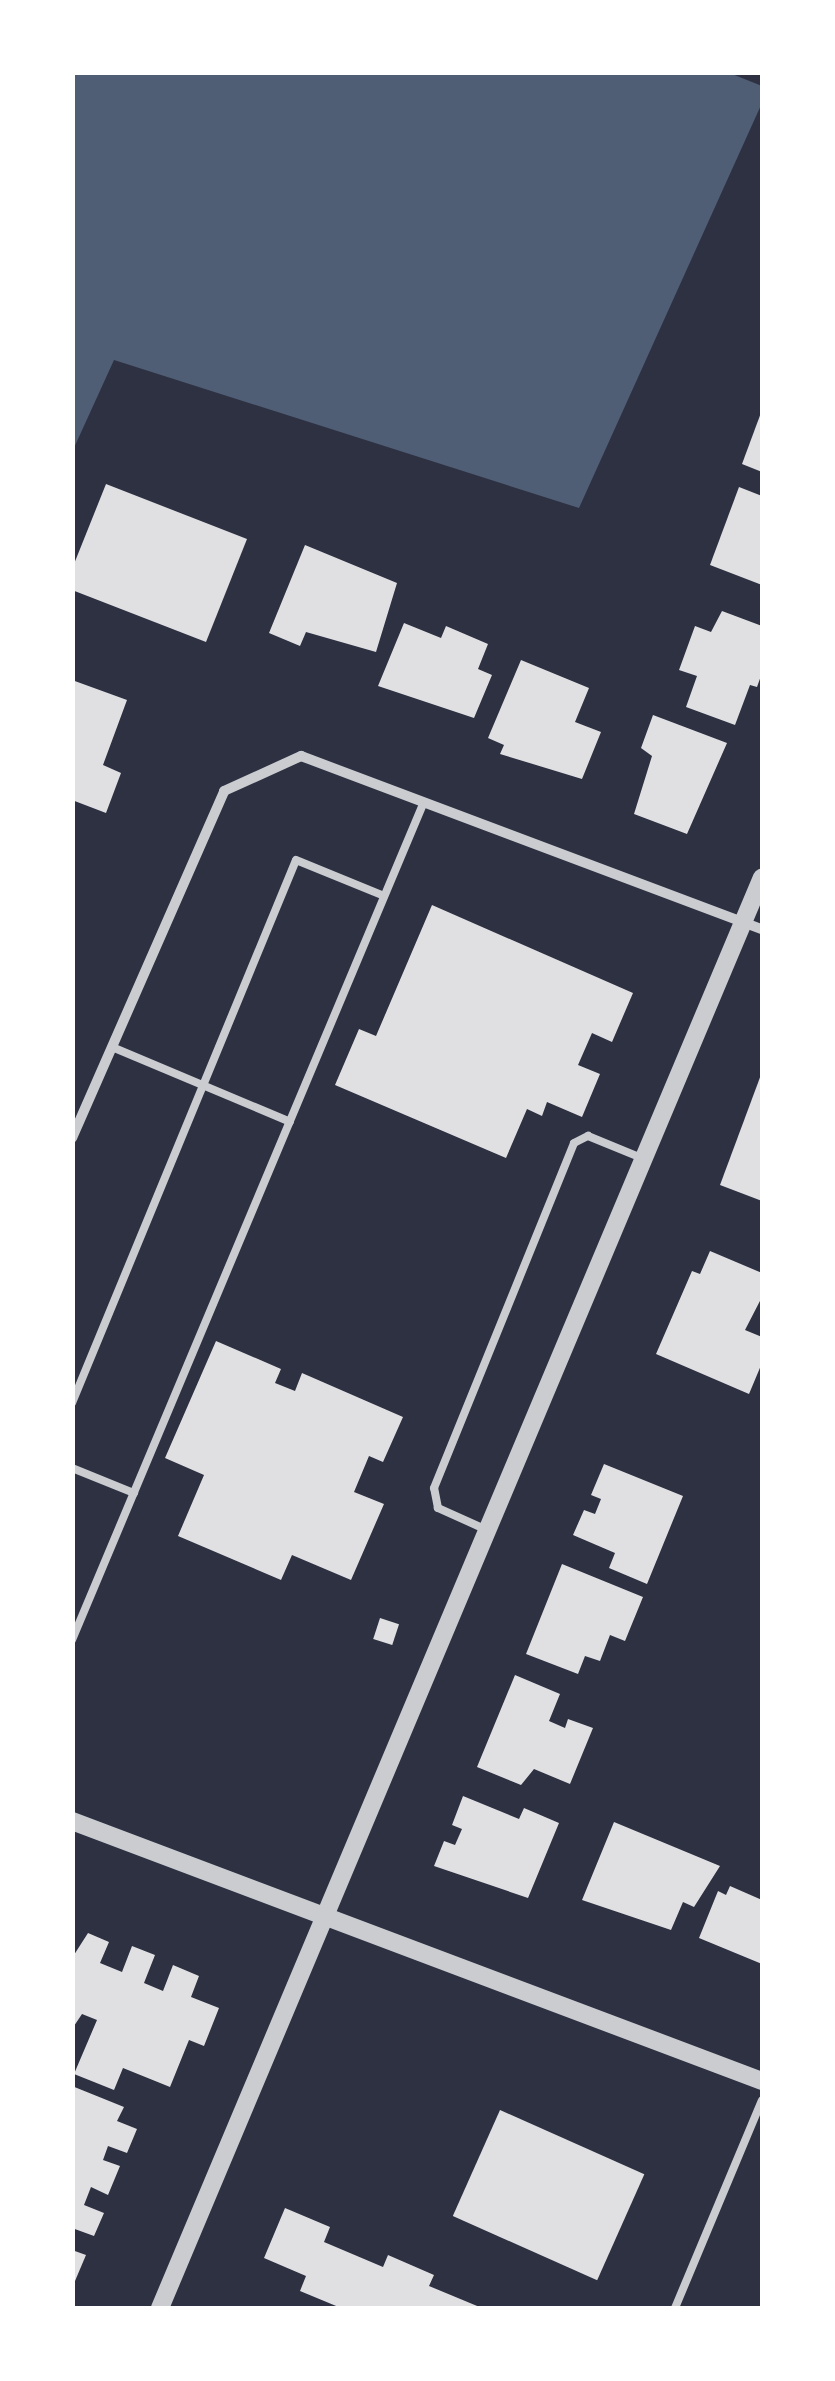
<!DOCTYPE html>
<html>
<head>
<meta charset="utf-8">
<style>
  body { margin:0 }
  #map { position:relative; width:835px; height:2381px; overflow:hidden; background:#2d3142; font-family:"DM Sans",sans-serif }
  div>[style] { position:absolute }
  .water>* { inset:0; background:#4f5d75 }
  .building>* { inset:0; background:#e0e0e3; transform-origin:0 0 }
  .service>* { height:8px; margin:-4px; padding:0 4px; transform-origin:4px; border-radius:4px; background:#caccd0 }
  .minor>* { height:10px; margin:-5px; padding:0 5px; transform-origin:5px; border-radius:5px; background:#caccd0 }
  .tertiary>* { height:18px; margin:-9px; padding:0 9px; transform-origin:9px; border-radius:9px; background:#caccd0 }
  span { translate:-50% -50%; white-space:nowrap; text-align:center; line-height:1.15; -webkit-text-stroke:9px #fff; paint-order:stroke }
  .frame { position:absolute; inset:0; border:75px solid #fff; pointer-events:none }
</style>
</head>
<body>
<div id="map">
  <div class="water">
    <div style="clip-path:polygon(727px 72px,762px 86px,762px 103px,579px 508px,114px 360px,73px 450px,73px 73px)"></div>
  </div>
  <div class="building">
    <div style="clip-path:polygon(762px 410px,762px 472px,742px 464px)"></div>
    <div style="clip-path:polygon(106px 484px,247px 539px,206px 642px,72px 590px,72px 569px)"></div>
    <div style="clip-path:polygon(739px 487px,762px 496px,762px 585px,710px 565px)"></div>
    <div style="clip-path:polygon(305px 545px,397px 583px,376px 652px,306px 632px,300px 646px,269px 633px)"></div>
    <div style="clip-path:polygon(722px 611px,762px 626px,762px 673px,757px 687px,750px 685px,735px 725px,686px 707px,697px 676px,679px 670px,695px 626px,711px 632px)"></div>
    <div style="clip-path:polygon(404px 623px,441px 638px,446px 626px,488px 644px,478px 669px,492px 675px,474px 718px,378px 686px)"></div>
    <div style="clip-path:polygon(521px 660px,589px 688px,575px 722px,601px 732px,582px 779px,500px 754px,504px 745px,488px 738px)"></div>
    <div style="clip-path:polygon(72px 680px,127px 700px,103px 765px,121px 773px,106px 813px,72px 800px)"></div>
    <div style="clip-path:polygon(653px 715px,727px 743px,687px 834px,634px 814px,652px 756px,641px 748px)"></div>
    <div style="clip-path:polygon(432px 905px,633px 993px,612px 1042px,592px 1033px,578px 1065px,600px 1074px,582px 1117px,547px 1102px,542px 1116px,527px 1109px,506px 1158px,335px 1085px,359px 1029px,376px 1036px)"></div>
    <div style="clip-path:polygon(762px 1072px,762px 1201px,720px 1185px)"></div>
    <div style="clip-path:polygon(710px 1251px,762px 1273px,762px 1297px,745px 1330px,762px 1337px,762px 1363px,749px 1394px,656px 1354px,692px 1271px,700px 1274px)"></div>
    <div style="clip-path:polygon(216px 1341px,281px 1369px,275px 1383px,295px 1391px,302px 1373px,403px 1417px,383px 1462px,369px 1456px,354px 1492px,384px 1504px,351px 1580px,292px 1555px,281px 1580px,178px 1536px,204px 1475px,165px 1458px)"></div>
    <div style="clip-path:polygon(604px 1464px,683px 1496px,647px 1584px,609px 1568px,615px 1553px,573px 1535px,584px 1510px,595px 1514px,601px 1499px,591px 1495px)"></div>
    <div style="clip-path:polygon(562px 1564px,643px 1597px,625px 1641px,610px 1635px,600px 1661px,585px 1656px,578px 1674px,526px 1654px)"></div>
    <div style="left:380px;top:1618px;width:20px;height:22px;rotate:18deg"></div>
    <div style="clip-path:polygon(515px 1675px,560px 1694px,549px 1721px,565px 1728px,568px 1719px,593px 1728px,570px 1784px,534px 1769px,521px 1785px,477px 1767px)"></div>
    <div style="clip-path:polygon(463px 1796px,519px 1819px,524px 1808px,559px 1823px,528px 1898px,434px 1866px,444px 1841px,455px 1845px,462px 1829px,452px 1825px)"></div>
    <div style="clip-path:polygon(614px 1822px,720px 1866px,694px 1907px,683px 1902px,671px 1930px,582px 1900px)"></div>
    <div style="clip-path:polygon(730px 1886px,762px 1900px,762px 1964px,699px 1938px,718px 1891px,726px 1895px)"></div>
    <div style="clip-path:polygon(88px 1933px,109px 1942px,100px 1963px,122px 1972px,132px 1946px,155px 1955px,144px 1983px,163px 1991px,173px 1965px,199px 1976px,191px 1997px,219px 2008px,204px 2046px,189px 2040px,170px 2087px,123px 2068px,114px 2090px,74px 2074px,97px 2020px,82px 2014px,72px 2029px,72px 1958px)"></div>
    <div style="clip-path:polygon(72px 2086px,124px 2107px,117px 2121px,137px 2129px,127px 2153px,108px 2146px,103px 2160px,120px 2166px,108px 2195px,91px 2187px,84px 2205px,104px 2213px,94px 2236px,72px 2228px)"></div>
    <div style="left:500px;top:2110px;width:158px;height:116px;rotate:24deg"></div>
    <div style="clip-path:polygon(285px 2208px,330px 2227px,324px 2242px,383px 2267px,388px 2255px,434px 2275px,429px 2286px,482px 2308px,341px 2308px,300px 2291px,306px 2276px,264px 2258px)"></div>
    <div style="clip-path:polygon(72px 2250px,86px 2255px,75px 2281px,72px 2280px)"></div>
  </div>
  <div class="service">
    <div style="left:112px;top:1047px;width:193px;rotate:22.8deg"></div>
    <div style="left:72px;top:1403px;width:587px;rotate:-67.58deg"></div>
    <div style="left:296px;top:860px;width:95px;rotate:22.2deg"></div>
    <div style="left:72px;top:1468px;width:67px;rotate:22deg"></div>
    <div style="left:487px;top:1530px;width:54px;rotate:-155.8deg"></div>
    <div style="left:438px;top:1508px;width:20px;rotate:-101deg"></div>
    <div style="left:434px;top:1488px;width:372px;rotate:-67.9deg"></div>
    <div style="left:574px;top:1143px;width:16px;rotate:-27deg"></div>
    <div style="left:588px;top:1136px;width:61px;rotate:22.3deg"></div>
    <div style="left:72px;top:1640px;width:909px;rotate:-67.22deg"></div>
    <div style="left:675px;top:2308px;width:225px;rotate:-67.3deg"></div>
  </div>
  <div class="minor">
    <div style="left:72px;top:1138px;width:379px;rotate:-66.3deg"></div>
    <div style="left:224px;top:791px;width:85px;rotate:-24.4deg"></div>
    <div style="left:301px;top:756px;width:492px;rotate:20.6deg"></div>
  </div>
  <div class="tertiary">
    <div style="left:72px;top:1821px;width:737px;rotate:20.65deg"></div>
    <div style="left:160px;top:2308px;width:1552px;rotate:-67.18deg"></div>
  </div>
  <div class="frame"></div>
</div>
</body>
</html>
